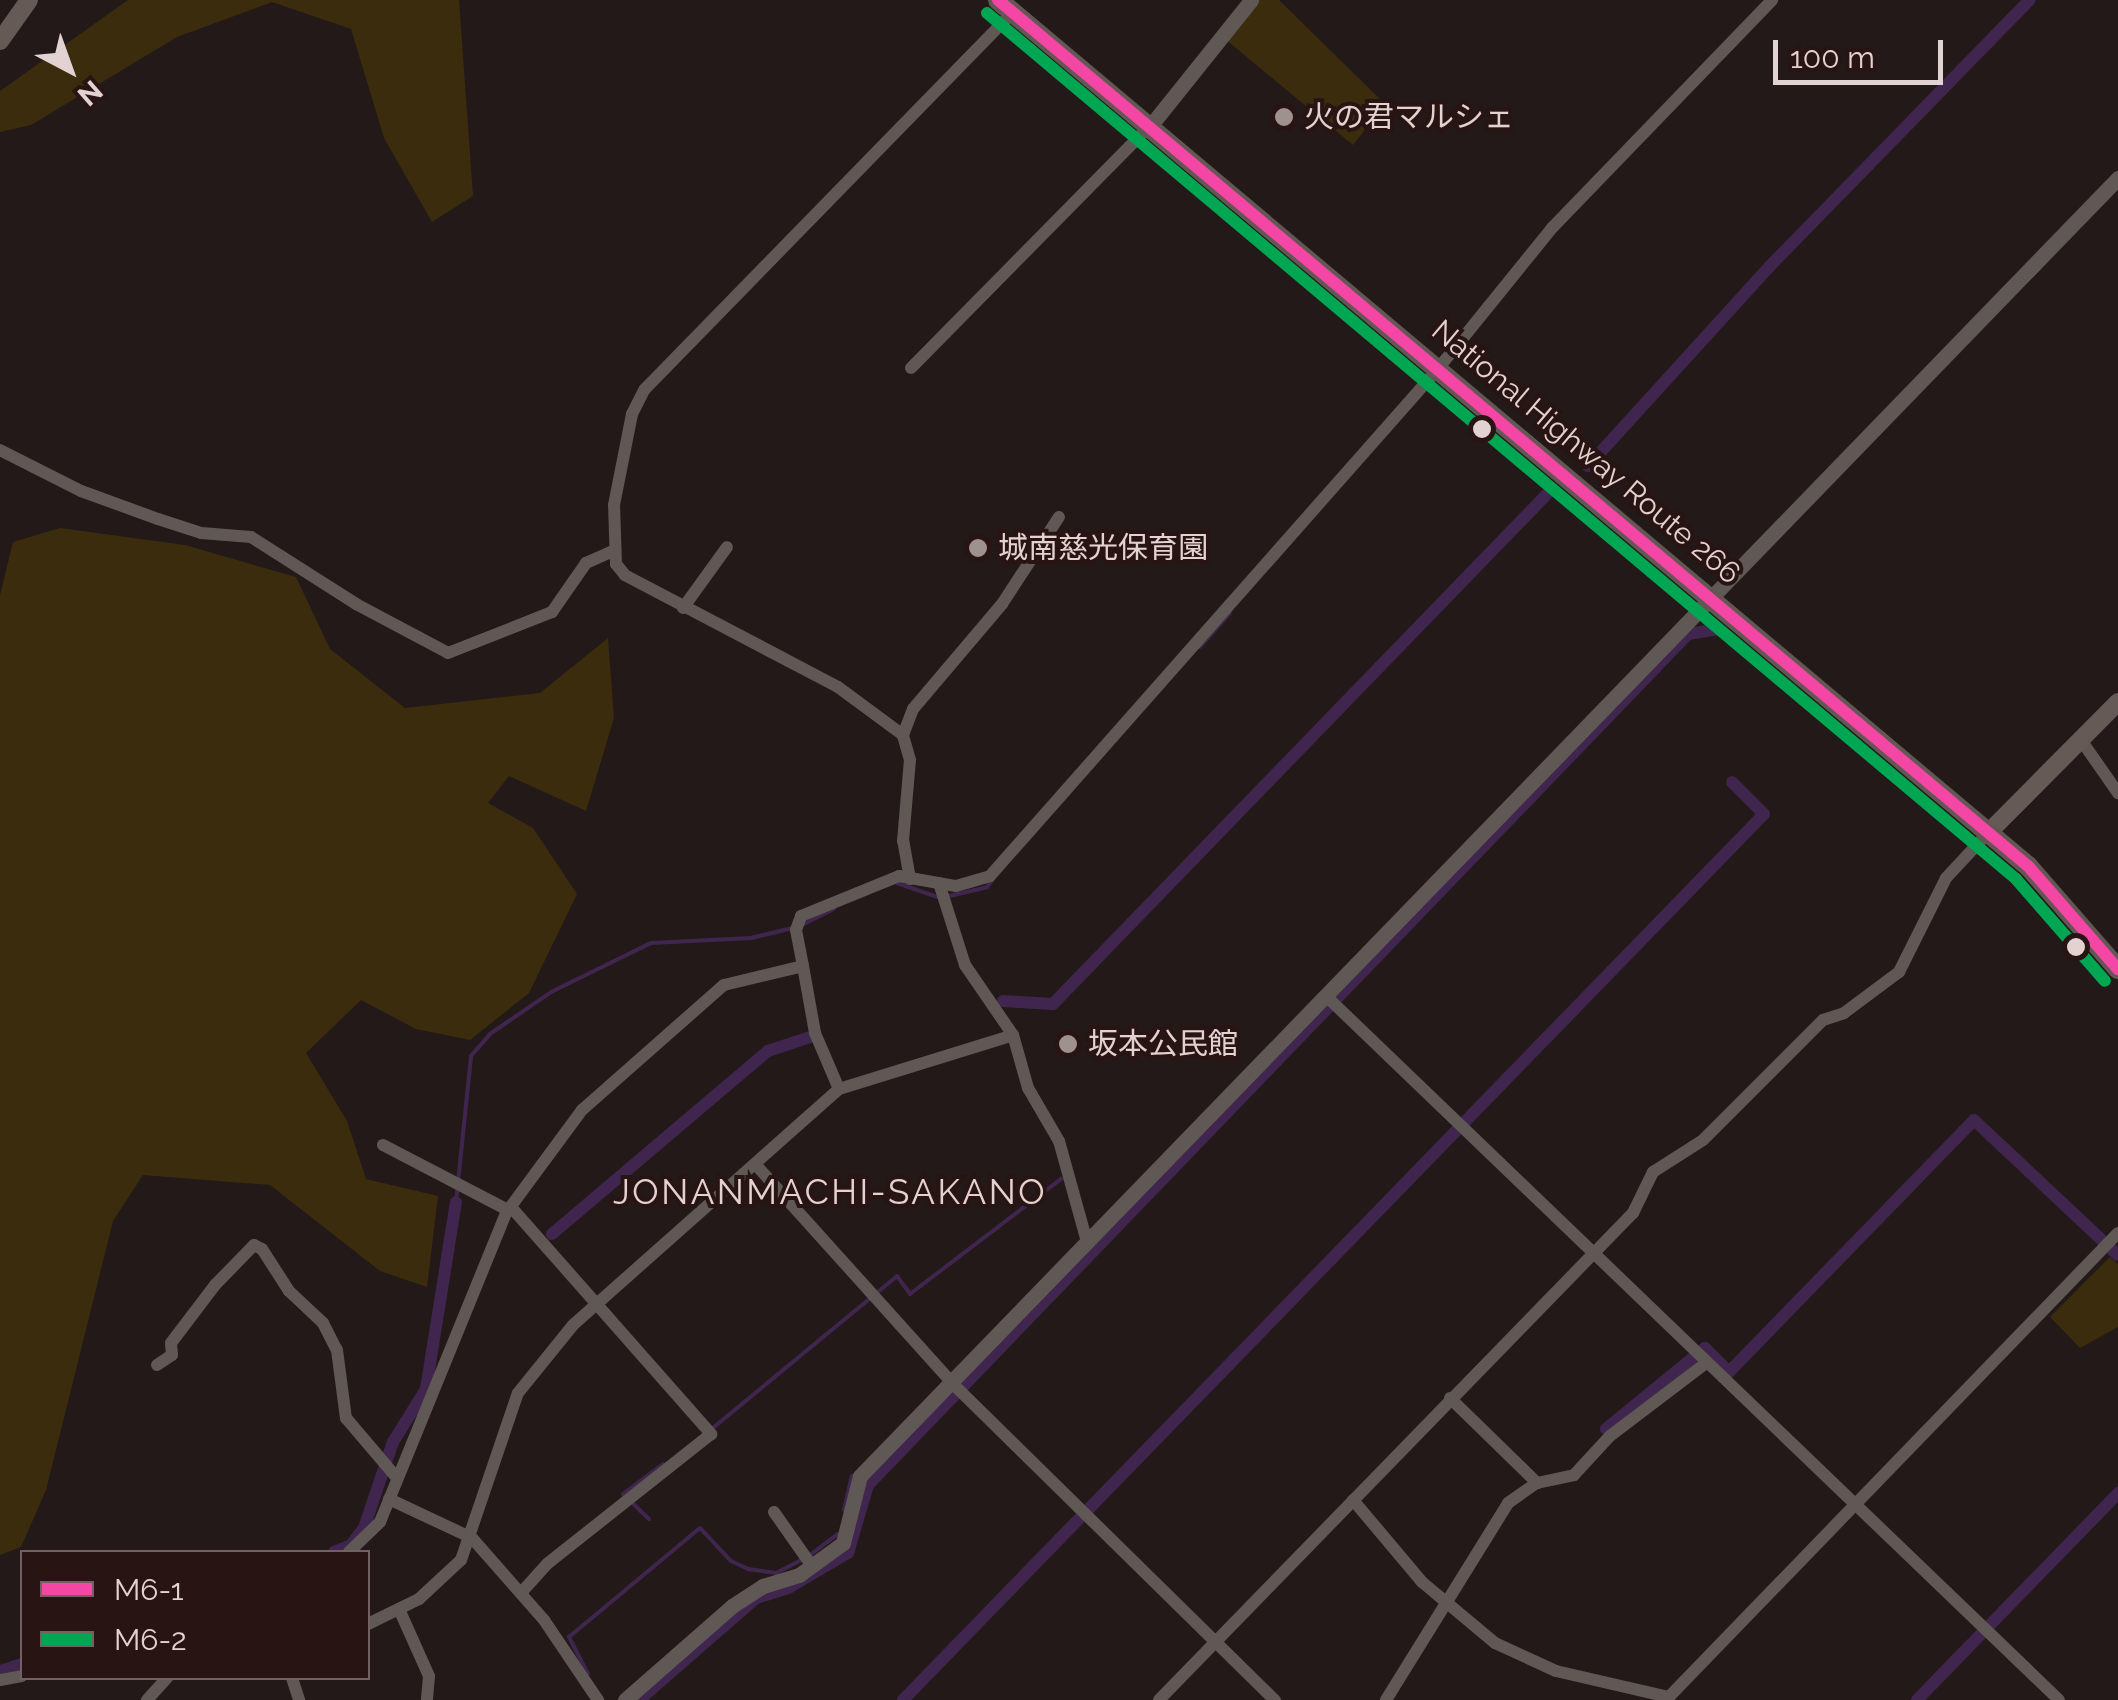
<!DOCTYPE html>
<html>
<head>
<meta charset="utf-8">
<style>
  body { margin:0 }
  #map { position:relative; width:2118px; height:1700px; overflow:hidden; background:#241919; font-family:Raleway,"Noto Sans JP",sans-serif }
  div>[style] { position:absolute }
  .green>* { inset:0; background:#3a2c0d }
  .stream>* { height:4px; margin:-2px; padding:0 2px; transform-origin:2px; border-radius:2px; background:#40264f }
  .canal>* { height:12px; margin:-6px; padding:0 6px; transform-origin:6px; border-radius:6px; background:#40264f }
  .minor>* { height:12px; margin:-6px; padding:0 6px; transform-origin:6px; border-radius:6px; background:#605854 }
  .tertiary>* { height:15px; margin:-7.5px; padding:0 7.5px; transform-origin:7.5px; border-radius:7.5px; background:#605854 }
  .secondary>* { height:18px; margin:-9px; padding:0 9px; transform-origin:9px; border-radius:9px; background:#655a55 }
  .trunk>* { height:20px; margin:-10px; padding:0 10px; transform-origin:10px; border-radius:10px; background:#625752 }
  .bus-1>* { height:12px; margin:-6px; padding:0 6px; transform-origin:6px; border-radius:6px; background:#f346a5 }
  .bus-2>* { height:12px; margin:-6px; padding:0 6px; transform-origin:6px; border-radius:6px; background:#00a651 }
  .dots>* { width:28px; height:28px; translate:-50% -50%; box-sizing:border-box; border:5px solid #291414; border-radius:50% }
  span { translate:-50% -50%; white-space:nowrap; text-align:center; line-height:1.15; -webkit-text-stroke:8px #291414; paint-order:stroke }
  .poi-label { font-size:30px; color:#e2d2d1 }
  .left { translate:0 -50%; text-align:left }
  .street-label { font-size:30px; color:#e2d2d1 }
  .quarter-label { font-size:35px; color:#e2d2d1; letter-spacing:2.5px }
  .legend { position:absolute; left:20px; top:1550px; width:350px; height:130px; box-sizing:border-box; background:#291414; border:2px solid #736060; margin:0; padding:12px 18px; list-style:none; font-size:30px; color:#e2d2d1 }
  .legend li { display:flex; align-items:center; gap:20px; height:50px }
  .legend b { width:50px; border:2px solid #736060 }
  .north { position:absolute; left:20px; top:20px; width:100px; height:100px; -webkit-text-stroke:8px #291414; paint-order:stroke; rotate:139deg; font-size:28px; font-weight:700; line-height:40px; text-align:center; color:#e2d2d1 }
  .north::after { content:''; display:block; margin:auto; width:35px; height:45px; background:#e2d2d1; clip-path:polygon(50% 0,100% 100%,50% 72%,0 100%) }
  .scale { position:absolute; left:1773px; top:40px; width:170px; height:45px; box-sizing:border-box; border:5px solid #e2d2d1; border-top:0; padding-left:12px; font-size:30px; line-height:35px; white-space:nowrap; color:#e2d2d1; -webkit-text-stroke:8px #291414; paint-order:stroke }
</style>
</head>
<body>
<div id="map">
  <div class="green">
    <div style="clip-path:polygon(128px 0,459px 0,473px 196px,432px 222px,384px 138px,351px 29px,272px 2px,177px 37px,31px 125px,0 132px,0 91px)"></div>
    <div style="clip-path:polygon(1255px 0,1279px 0,1385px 104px,1353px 145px,1225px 39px)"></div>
    <div style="clip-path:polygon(60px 528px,185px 545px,296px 577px,330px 649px,405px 708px,540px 693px,608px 638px,614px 718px,586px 811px,509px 776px,488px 803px,533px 828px,577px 894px,529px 993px,470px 1040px,416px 1029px,361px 1000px,306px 1053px,347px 1121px,366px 1179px,438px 1196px,427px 1287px,380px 1271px,270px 1185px,143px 1175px,113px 1221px,46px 1490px,21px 1547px,0 1555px,0 595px,13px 542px)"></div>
    <div style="clip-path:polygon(2110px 1257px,2118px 1264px,2118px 1327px,2080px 1348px,2050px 1317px)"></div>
  </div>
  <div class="stream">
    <div style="left:1200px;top:647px;width:45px;rotate:-48.6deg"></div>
    <div style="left:897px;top:883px;width:46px;rotate:19.2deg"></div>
    <div style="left:949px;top:896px;width:39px;rotate:-13deg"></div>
    <div style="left:987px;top:887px;width:11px;rotate:-52deg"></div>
    <div style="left:802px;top:925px;width:36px;rotate:-27deg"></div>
    <div style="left:456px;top:1202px;width:147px;rotate:-84.1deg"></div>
    <div style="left:471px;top:1056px;width:29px;rotate:-49deg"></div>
    <div style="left:490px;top:1034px;width:74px;rotate:-34.5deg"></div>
    <div style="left:551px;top:992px;width:111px;rotate:-26.1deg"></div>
    <div style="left:651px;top:943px;width:100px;rotate:-2.9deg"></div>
    <div style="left:751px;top:938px;width:43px;rotate:-13.4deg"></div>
    <div style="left:714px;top:1427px;width:237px;rotate:-39.5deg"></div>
    <div style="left:897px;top:1276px;width:22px;rotate:54deg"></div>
    <div style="left:910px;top:1294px;width:190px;rotate:-37.3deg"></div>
    <div style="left:844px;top:1510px;width:35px;rotate:-77deg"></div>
    <div style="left:649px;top:1519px;width:36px;rotate:-136deg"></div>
    <div style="left:623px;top:1494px;width:50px;rotate:-36.9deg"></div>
    <div style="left:810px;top:1555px;width:35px;rotate:-37deg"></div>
    <div style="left:588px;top:1674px;width:42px;rotate:-117.2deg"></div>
    <div style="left:569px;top:1637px;width:170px;rotate:-39.8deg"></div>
    <div style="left:700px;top:1528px;width:45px;rotate:46.8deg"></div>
    <div style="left:731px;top:1561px;width:19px;rotate:25deg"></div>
    <div style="left:748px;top:1569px;width:28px;rotate:8deg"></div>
    <div style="left:776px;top:1573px;width:29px;rotate:-27deg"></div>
  </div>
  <div class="canal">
    <div style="left:1588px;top:466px;width:269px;rotate:-47.7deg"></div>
    <div style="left:1769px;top:267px;width:373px;rotate:-45.7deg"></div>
    <div style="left:1003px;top:1001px;width:50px;rotate:3.4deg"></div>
    <div style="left:1053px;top:1004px;width:714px;rotate:-45.91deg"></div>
    <div style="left:552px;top:1234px;width:283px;rotate:-40.3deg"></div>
    <div style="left:768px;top:1051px;width:44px;rotate:-18.4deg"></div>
    <div style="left:1606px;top:1429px;width:128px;rotate:-39.3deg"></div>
    <div style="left:1705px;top:1348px;width:34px;rotate:45deg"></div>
    <div style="left:1729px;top:1372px;width:351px;rotate:-45.8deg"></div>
    <div style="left:1974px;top:1120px;width:197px;rotate:43.2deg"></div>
    <div style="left:334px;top:1552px;width:18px;rotate:-22deg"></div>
    <div style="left:351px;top:1545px;width:21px;rotate:-53deg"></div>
    <div style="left:364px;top:1528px;width:91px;rotate:-71.4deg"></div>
    <div style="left:393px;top:1442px;width:62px;rotate:-58.1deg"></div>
    <div style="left:426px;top:1389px;width:189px;rotate:-80.9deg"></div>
    <div style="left:0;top:1671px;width:23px;rotate:-18deg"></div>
    <div style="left:639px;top:1700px;width:155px;rotate:-41.1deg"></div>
    <div style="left:756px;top:1598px;width:34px;rotate:-17deg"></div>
    <div style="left:788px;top:1588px;width:69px;rotate:-30.3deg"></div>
    <div style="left:848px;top:1553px;width:71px;rotate:-73.6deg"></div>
    <div style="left:868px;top:1485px;width:1182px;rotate:-46.06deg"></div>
    <div style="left:1688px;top:634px;width:31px;rotate:-9deg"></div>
    <div style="left:903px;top:1700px;width:1235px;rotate:-45.82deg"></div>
    <div style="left:1764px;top:814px;width:45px;rotate:-135deg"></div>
    <div style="left:1917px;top:1700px;width:289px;rotate:-45.8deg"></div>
  </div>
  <div class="minor">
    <div style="left:911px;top:368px;width:342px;rotate:-45.4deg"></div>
    <div style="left:0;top:450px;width:91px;rotate:26.8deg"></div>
    <div style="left:81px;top:491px;width:82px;rotate:20deg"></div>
    <div style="left:158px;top:519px;width:45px;rotate:18deg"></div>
    <div style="left:201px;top:533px;width:50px;rotate:4.6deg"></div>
    <div style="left:251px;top:537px;width:125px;rotate:32.5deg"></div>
    <div style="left:356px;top:604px;width:104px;rotate:28deg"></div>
    <div style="left:448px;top:653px;width:112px;rotate:-21.5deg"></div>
    <div style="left:552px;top:612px;width:60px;rotate:-55.2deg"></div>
    <div style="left:586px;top:563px;width:32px;rotate:-24deg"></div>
    <div style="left:683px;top:608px;width:75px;rotate:-54.2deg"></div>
    <div style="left:903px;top:735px;width:81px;rotate:-143.6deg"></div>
    <div style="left:838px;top:687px;width:241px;rotate:-152.3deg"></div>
    <div style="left:625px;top:575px;width:14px;rotate:-129deg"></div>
    <div style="left:616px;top:564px;width:59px;rotate:-91.9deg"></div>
    <div style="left:614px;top:505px;width:93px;rotate:-78.8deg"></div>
    <div style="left:632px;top:414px;width:28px;rotate:-63deg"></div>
    <div style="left:645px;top:389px;width:527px;rotate:-45.69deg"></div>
    <div style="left:2081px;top:740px;width:65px;rotate:55.1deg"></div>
    <div style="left:910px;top:879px;width:39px;rotate:-100deg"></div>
    <div style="left:903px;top:841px;width:81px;rotate:-85.1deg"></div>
    <div style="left:910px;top:760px;width:26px;rotate:-106deg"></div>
    <div style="left:903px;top:735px;width:28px;rotate:-69deg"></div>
    <div style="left:913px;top:709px;width:138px;rotate:-49.7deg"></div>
    <div style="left:1002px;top:604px;width:104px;rotate:-56.8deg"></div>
    <div style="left:939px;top:883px;width:86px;rotate:72.4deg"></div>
    <div style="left:965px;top:965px;width:85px;rotate:55.6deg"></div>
    <div style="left:1013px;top:1035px;width:55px;rotate:74.2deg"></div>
    <div style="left:1028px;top:1088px;width:61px;rotate:59.7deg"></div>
    <div style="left:1059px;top:1141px;width:105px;rotate:74.5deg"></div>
    <div style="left:803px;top:966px;width:68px;rotate:79.8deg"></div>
    <div style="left:815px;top:1033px;width:61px;rotate:66.8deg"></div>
    <div style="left:1326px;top:996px;width:1016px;rotate:43.84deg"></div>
    <div style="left:383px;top:1145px;width:141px;rotate:27.5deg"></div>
    <div style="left:756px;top:1165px;width:293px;rotate:48deg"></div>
    <div style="left:952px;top:1383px;width:453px;rotate:44.5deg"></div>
    <div style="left:511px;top:1207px;width:303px;rotate:48.6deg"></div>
    <div style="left:711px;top:1434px;width:209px;rotate:141.6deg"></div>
    <div style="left:547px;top:1564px;width:39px;rotate:132deg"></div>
    <div style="left:157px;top:1365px;width:18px;rotate:-34deg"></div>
    <div style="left:172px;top:1355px;width:12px;rotate:-95deg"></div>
    <div style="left:171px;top:1343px;width:73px;rotate:-52.8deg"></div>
    <div style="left:215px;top:1285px;width:56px;rotate:-45.7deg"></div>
    <div style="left:254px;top:1245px;width:9px;rotate:27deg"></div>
    <div style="left:262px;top:1249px;width:50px;rotate:57.3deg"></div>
    <div style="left:289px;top:1291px;width:47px;rotate:43.3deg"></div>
    <div style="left:323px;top:1323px;width:30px;rotate:63deg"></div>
    <div style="left:337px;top:1350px;width:69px;rotate:82.5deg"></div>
    <div style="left:346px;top:1418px;width:77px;rotate:49.7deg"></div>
    <div style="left:1450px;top:1398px;width:122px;rotate:44.3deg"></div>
    <div style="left:389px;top:1499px;width:92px;rotate:25.2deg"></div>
    <div style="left:472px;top:1538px;width:109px;rotate:48.7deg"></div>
    <div style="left:544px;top:1620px;width:97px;rotate:56deg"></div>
    <div style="left:1353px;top:1500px;width:107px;rotate:49.9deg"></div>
    <div style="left:1422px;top:1582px;width:95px;rotate:39.9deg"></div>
    <div style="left:1495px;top:1643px;width:67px;rotate:24.7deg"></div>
    <div style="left:1556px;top:1671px;width:116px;rotate:13deg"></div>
    <div style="left:774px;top:1512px;width:66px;rotate:54.9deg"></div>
    <div style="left:349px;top:1552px;width:43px;rotate:-44.1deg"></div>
    <div style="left:380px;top:1522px;width:334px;rotate:-67.8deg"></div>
    <div style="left:506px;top:1213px;width:128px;rotate:-53.6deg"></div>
    <div style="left:582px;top:1110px;width:189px;rotate:-41.4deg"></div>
    <div style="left:724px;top:985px;width:81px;rotate:-13.5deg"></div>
    <div style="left:803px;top:966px;width:37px;rotate:-101deg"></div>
    <div style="left:796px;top:930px;width:15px;rotate:-70deg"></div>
    <div style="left:801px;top:916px;width:106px;rotate:-22.2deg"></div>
    <div style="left:899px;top:876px;width:58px;rotate:10deg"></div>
    <div style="left:956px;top:886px;width:35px;rotate:-16deg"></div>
    <div style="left:990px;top:876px;width:675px;rotate:-48.54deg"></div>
    <div style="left:1437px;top:370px;width:183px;rotate:-51deg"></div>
    <div style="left:1552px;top:228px;width:317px;rotate:-46deg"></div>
    <div style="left:399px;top:1609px;width:73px;rotate:65.9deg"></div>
    <div style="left:429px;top:1676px;width:24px;rotate:95deg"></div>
    <div style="left:368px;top:1624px;width:57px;rotate:-26.1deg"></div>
    <div style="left:419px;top:1599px;width:57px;rotate:-42.9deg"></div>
    <div style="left:461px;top:1560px;width:176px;rotate:-71.2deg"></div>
    <div style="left:518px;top:1393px;width:87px;rotate:-51deg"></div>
    <div style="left:573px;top:1325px;width:356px;rotate:-41.6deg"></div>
    <div style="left:839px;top:1089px;width:182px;rotate:-17.2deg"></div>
    <div style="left:292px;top:1678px;width:23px;rotate:72deg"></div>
    <div style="left:0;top:1680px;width:22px;rotate:-10deg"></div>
    <div style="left:147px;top:1700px;width:30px;rotate:-48deg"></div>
    <div style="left:1159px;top:1700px;width:680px;rotate:-45.78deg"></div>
    <div style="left:1633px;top:1213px;width:46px;rotate:-64deg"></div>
    <div style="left:1653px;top:1172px;width:59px;rotate:-32.6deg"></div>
    <div style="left:1703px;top:1140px;width:170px;rotate:-45deg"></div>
    <div style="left:1823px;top:1020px;width:22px;rotate:-18deg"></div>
    <div style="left:1844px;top:1013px;width:69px;rotate:-36.7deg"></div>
    <div style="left:1899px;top:972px;width:105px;rotate:-63.4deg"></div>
    <div style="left:1946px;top:878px;width:60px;rotate:-47deg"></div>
    <div style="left:1386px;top:1700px;width:232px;rotate:-58.2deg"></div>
    <div style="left:1508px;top:1503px;width:35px;rotate:-35deg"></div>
    <div style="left:1537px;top:1483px;width:38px;rotate:-12deg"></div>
    <div style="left:1574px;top:1475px;width:53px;rotate:-47.3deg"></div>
    <div style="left:1610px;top:1436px;width:121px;rotate:-37.2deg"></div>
    <div style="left:1666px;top:1700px;width:650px;rotate:-45.94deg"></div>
  </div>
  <div class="tertiary">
    <div style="left:1151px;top:125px;width:160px;rotate:-51.3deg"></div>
    <div style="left:625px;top:1700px;width:142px;rotate:-41.3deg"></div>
    <div style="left:732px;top:1606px;width:37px;rotate:-33deg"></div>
    <div style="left:763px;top:1586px;width:38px;rotate:-17deg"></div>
    <div style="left:799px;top:1575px;width:54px;rotate:-36deg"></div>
    <div style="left:843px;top:1543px;width:69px;rotate:-75.8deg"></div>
    <div style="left:860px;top:1476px;width:1808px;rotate:-45.9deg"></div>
  </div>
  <div class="secondary">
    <div style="left:0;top:41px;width:50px;rotate:-54.7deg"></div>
    <div style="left:1987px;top:834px;width:186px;rotate:-45.2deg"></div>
  </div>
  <div class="trunk">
    <div style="left:998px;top:0;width:1346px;rotate:40.06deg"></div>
    <div style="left:2028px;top:866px;width:137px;rotate:48.9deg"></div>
  </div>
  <div class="bus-1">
    <div style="left:998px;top:0;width:1346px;rotate:40.06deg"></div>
    <div style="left:2028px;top:866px;width:137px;rotate:48.9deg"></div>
  </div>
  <div class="bus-2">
    <div style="left:987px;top:13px;width:1345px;rotate:40.08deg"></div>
    <div style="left:2016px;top:879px;width:135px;rotate:48.9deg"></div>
  </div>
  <div class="dots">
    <div style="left:1284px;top:117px;background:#a09191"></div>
    <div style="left:1482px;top:429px;background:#e2d2d1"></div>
    <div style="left:978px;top:548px;background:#a09191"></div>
    <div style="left:2076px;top:947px;background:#e2d2d1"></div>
    <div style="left:1068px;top:1044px;background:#a09191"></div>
  </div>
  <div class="poi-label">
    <span class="left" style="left:1304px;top:117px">火の君マルシェ</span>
    <span class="left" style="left:998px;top:548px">城南慈光保育園</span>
    <span class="left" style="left:1088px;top:1044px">坂本公民館</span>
  </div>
  <div class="street-label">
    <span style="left:1586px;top:452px;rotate:40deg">National Highway Route 266</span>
  </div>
  <div class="quarter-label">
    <span style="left:830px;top:1192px">JONANMACHI-SAKANO</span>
  </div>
  <ul class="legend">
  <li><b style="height:12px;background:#f346a5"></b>M6-1</li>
  <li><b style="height:12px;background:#00a651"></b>M6-2</li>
  </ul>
  <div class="north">N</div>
  <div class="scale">100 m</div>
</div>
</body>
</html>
